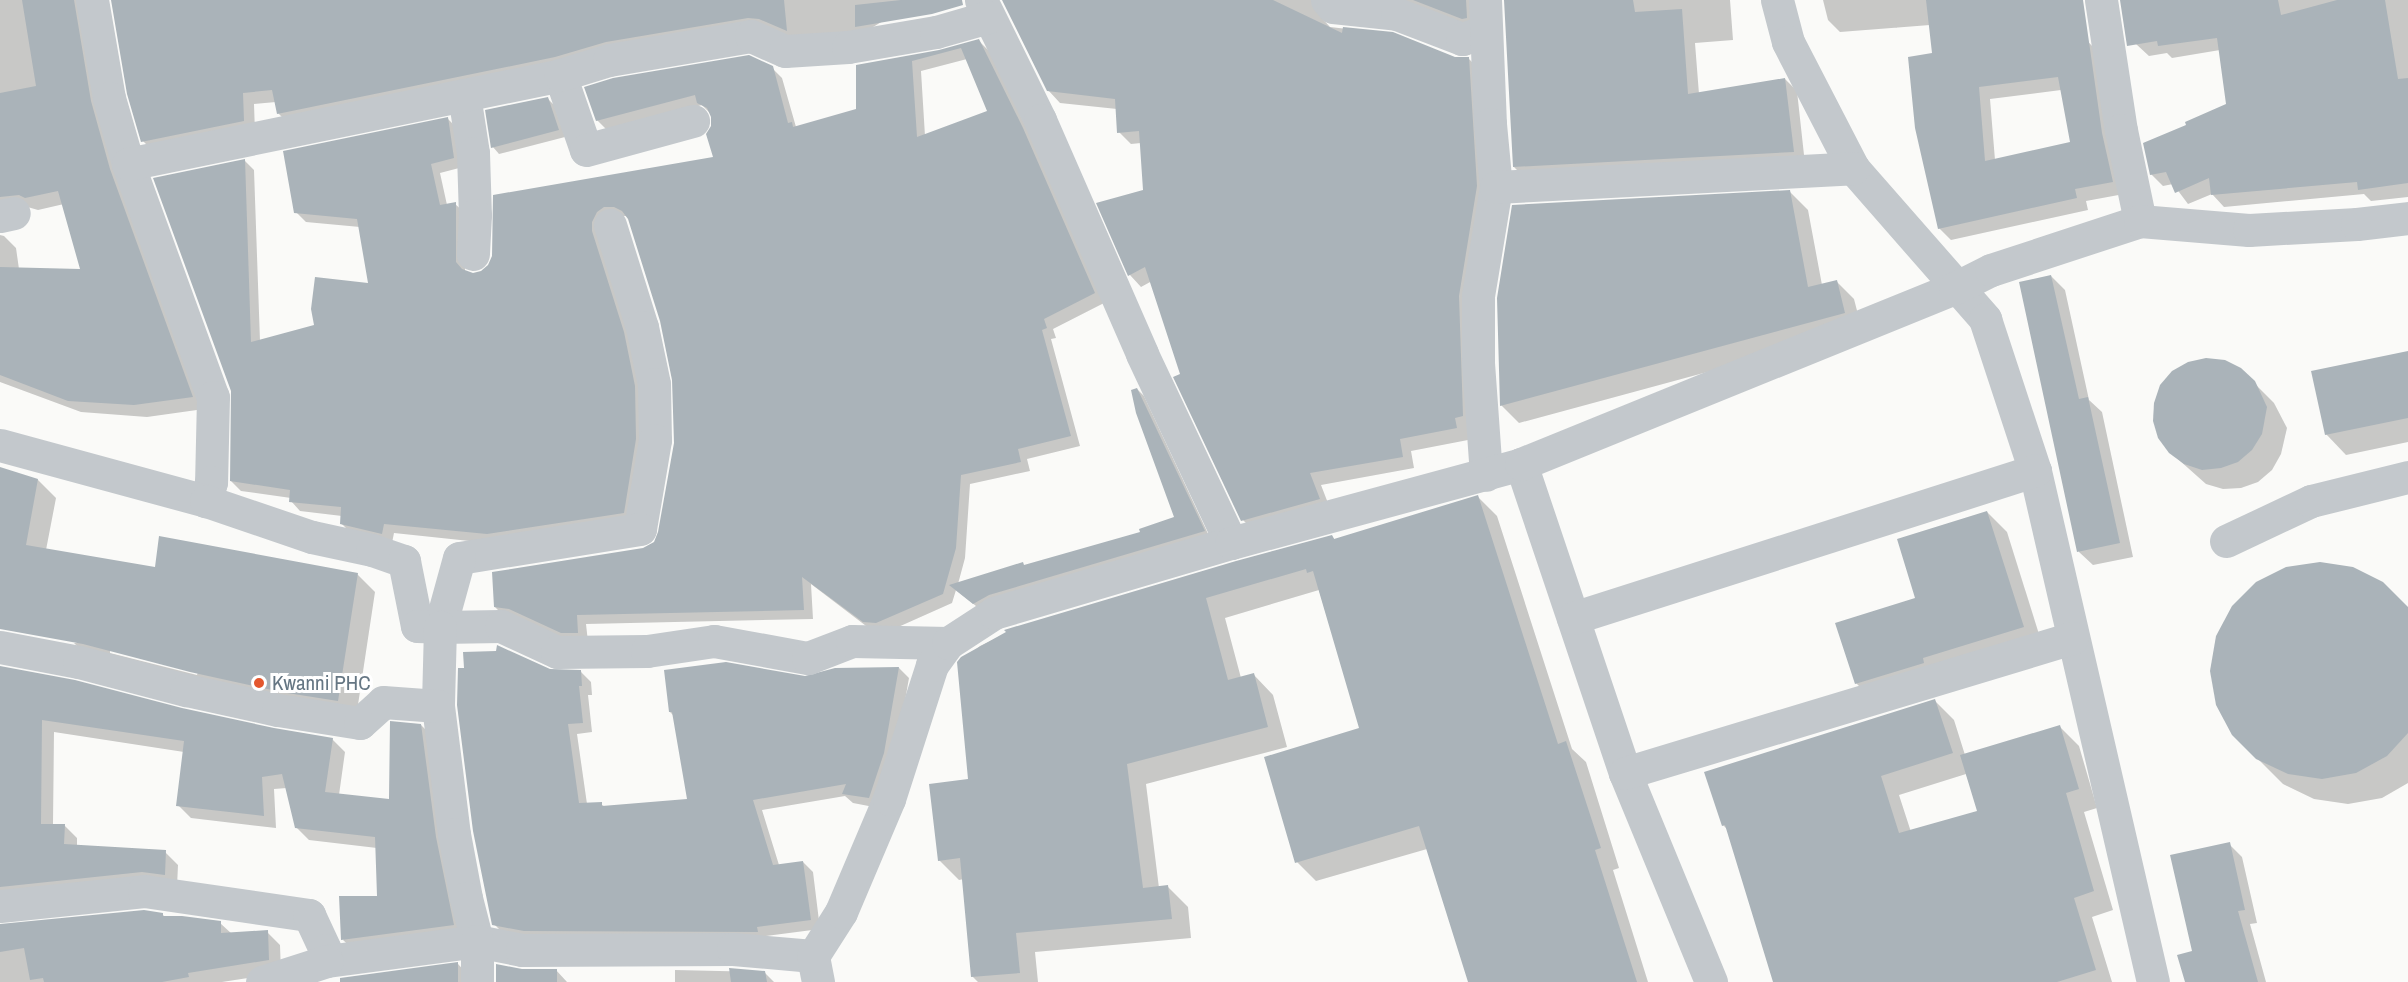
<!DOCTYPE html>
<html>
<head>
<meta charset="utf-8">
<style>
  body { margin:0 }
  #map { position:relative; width:2408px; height:982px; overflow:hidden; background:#fafaf8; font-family:"Archivo Narrow",sans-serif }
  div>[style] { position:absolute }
  .shadow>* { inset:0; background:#0003 }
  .building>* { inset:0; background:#aab3b9 }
  .minor>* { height:33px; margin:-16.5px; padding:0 16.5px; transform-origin:16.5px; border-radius:16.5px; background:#c3c8cc }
  .dots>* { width:16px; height:16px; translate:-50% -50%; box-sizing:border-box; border:3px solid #fff; border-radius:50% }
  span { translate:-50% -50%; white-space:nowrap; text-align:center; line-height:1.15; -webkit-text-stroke:6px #fff; paint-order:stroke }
  .poi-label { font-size:21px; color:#657683 }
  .left { translate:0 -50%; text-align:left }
</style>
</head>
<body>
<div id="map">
  <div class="shadow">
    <div style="clip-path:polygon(0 0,90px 0,204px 409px,147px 417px,81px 412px,0 382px,0 235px,4px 236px,16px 248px,19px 269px,82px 271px,64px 204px,38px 210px,24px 206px,0 213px)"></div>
    <div style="clip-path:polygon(113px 0,917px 0,852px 40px,801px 43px,290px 125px,278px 113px,276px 102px,254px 104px,255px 133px,155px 153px,143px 141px)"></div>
    <div style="clip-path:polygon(1004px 0,1325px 0,1320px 16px,1330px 27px,1392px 34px,1455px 58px,1468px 58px,1480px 70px,1488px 199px,1468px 440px,1411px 451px,1414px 468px,1321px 485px,1331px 511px,1255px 532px,1243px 520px,1182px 375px,1152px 281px,1141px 287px,1130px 275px,1144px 191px,1141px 143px,1131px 144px,1119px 132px,1117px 109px,1060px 103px,1048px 90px)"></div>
    <div style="clip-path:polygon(1355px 0,1483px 0,1478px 29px)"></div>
    <div style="clip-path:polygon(1505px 0,1730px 0,1733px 40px,1695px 43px,1699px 94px,1785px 79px,1797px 91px,1805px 164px,1526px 179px,1514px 167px)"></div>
    <div style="clip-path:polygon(evenodd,1823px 0,2047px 0,2099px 53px,2124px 194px,2086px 201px,2088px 210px,1951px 240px,1939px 228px,1934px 54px,1930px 25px,1840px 32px,1828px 20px,1823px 0,2061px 90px,2072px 143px,1995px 160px,1990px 99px,2061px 90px)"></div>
    <div style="clip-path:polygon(2123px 0,2408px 0,2408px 197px,2371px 201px,2364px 194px,2224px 207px,2212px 194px,2188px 204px,2173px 184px,2163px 186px,2151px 174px,2188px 126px,2227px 105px,2220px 50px,2172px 58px,2167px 53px,2149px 56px,2136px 44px)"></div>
    <div style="clip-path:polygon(evenodd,979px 41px,989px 51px,1032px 139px,1104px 303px,1053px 329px,1056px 338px,1051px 339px,1080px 446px,1027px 459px,1030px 471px,970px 484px,965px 558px,958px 584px,1142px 533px,1175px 518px,1137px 389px,1144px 396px,1210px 538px,981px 610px,956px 590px,952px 603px,887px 632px,874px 632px,811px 584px,813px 619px,586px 624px,588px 642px,572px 642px,505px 617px,495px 607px,643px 549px,654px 544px,660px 533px,675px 443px,674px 383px,661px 321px,629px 218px,626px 216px,614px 217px,644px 397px,633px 522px,498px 544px,394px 533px,392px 543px,351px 533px,341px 523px,342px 516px,300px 511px,291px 501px,291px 498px,241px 491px,231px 481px,245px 161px,254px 170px,260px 341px,316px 326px,370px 285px,360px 227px,306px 222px,296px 212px,448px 119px,458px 129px,463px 167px,440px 173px,447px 205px,455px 204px,465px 213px,465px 272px,473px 274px,482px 272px,490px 266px,493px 256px,495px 197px,714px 158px,713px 116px,702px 105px,607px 130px,597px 120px,772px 68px,782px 78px,796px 127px,858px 110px,857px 66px,939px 52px,979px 41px,967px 59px,989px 112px,925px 136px,921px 71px,967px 59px)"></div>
    <div style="clip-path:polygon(547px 98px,554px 105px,565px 137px,499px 154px,493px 147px)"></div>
    <div style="clip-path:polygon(1790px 192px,1808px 210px,1822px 285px,1836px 281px,1854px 299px,1862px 330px,1519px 423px,1501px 405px)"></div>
    <div style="clip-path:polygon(2051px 276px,2065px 290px,2089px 400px,2102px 412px,2133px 557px,2093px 565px,2079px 552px)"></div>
    <div style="clip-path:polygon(2408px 353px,2408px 442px,2346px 455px,2326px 434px)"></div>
    <div style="clip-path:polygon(2240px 369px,2274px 403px,2287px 428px,2281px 454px,2272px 470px,2258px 482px,2241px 488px,2223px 489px,2206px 484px,2170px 452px)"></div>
    <div style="clip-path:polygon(evenodd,0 469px,38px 480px,56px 498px,46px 550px,157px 569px,357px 574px,375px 592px,356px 718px,90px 659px,74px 643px,94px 642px,0 615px,0 469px,110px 650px,198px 672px,197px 675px,110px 653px,110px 650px)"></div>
    <div style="clip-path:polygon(1478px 497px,1497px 516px,1572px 749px,1586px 762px,1619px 868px,1613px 870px,1648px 982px,1470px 982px,1427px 849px,1316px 881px,1297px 862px,1361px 729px,1319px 590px,1225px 618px,1241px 678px,1254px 675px,1273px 695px,1287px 747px,1146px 784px,1159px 888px,1168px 887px,1188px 907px,1191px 938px,1035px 952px,1038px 982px,978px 982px,972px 976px,964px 879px,959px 880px,939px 860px,970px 781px,959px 663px,980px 646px,1009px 632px,1332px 536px,1335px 540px)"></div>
    <div style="clip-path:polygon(1987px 512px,2007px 532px,2043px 647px,1876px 703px,1856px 683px,1917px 599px)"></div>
    <div style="clip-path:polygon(2408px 609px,2408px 783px,2382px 798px,2348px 804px,2314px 799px,2283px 784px,2233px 734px)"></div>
    <div style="clip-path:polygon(0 668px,274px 730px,332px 739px,345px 752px,339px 795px,391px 801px,421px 725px,434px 738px,466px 938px,356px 952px,343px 940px,378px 898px,377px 848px,309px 840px,296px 827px,287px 788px,274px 789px,276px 828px,191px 818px,178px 805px,184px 752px,54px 732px,53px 825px,64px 825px,77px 838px,77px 846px,165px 852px,178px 865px,177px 887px,0 906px)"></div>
    <div style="clip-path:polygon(899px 668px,909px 678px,894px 763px,879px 808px,853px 803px,845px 796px,762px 810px,779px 865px,803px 862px,813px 872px,820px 929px,766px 936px,504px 934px,494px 924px,549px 671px,581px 672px,591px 682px,592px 695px,588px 695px,592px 732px,577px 734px,587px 804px,601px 804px,605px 807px,689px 801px,674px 716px,670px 712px,835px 669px)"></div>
    <div style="clip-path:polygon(evenodd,1935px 701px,1954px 720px,1965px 755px,2060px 727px,2079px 746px,2097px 808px,2084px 812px,2113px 910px,2092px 917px,2112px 982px,1775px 982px,1728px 830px,1723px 825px,1935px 701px,1966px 774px,1979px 812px,1911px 832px,1899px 795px,1966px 774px)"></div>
    <div style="clip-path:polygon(2229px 844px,2242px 857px,2257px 923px,2250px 924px,2266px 982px,2186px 982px)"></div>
    <div style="clip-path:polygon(162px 914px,166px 918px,220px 923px,232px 934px,267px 932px,280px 945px,281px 973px,222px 982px,0 982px,0 926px)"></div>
    <div style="clip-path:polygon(458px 964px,468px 975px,469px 982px,342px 982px)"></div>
    <div style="clip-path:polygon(497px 966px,522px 970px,556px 970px,567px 982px,496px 982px)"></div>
    <div style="clip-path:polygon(675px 970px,764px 972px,774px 982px,675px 982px)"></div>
  </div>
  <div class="building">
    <div style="clip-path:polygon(22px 0,74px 0,91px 101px,110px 169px,193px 397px,134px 405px,68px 401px,0 375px,0 267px,80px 269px,58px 191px,25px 198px,19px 195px,0 197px,0 93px,36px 86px)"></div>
    <div style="clip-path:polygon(111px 0,784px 0,787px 31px,759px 19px,748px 18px,606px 42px,555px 57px,277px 114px,272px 90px,243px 93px,244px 121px,141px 142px,127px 94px)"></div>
    <div style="clip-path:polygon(901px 0,962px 0,963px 5px,932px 14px,855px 27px,855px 5px)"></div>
    <div style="clip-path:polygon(1002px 0,1273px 0,1342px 33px,1343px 27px,1393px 32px,1455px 57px,1469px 57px,1477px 186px,1459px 296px,1463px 416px,1455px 418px,1457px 428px,1400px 439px,1403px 457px,1310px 473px,1320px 499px,1241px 521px,1173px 377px,1180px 374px,1145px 267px,1128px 276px,1096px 203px,1143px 190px,1139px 131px,1117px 133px,1115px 99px,1047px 91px)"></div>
    <div style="clip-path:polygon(1413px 0,1466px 0,1467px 18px,1462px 19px)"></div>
    <div style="clip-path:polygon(1504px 0,1633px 0,1635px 12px,1682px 9px,1688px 94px,1785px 78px,1794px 152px,1513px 167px)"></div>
    <div style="clip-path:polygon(evenodd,1926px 0,2083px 0,2102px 133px,2113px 182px,2075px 189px,2077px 198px,1938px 229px,1915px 128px,1908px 57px,1932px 53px,1926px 0,2058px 77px,2070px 142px,1985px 161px,1979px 87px,2058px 77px)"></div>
    <div style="clip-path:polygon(2120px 0,2278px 0,2281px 15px,2337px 0,2385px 0,2398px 79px,2408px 78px,2408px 183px,2358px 190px,2357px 182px,2211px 195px,2209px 178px,2175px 193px,2166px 172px,2150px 175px,2143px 143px,2186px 125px,2185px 122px,2226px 104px,2217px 38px,2158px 46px,2157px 41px,2127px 46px)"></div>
    <div style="clip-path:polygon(evenodd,979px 39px,1023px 128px,1095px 293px,1044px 319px,1047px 328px,1042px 330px,1071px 436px,1018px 449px,1021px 462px,961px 475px,956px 548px,943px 594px,876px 623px,863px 622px,802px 577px,804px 610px,577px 615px,578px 633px,561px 633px,509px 609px,494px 607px,492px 572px,643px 548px,654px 542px,658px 532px,674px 443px,672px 380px,660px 321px,628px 219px,622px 211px,614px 207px,604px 207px,597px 212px,592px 222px,592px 231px,624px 332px,635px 386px,636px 439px,624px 513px,487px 534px,384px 524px,382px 534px,340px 524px,341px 507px,289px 502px,290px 490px,230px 481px,231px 391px,153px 178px,245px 159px,251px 342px,314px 325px,311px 309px,315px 277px,368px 283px,357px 219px,294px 213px,283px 151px,448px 117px,454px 158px,431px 164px,440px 205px,456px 202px,456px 262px,462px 269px,473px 273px,481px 271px,488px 265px,492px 256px,493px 195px,713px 157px,706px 134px,711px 126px,711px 117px,707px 108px,697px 103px,695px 95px,596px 121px,584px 87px,613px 78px,749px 55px,773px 66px,788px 123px,792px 122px,793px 127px,856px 109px,856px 65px,939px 50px,979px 39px,961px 48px,987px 111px,917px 137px,912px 61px,961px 48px)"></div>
    <div style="clip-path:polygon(548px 97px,559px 130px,491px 148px,485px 110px)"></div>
    <div style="clip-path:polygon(1790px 190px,1808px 287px,1837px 280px,1845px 313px,1500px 406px,1497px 298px,1512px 205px)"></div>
    <div style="clip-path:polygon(2051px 275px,2079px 399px,2088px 397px,2120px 543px,2077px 552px,2019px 282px)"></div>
    <div style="clip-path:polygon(2408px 351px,2408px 418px,2325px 435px,2311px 371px)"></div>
    <div style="clip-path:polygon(2206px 358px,2225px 360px,2241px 368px,2255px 381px,2267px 407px,2262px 434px,2252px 450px,2238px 462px,2221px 468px,2202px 470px,2184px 464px,2169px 453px,2158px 438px,2153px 421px,2154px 403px,2160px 385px,2172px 371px,2188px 362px)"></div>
    <div style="clip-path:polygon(1137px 388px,1205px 531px,989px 595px,973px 604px,949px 585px,1023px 562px,1024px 565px,1140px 532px,1139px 529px,1174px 517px,1136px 413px,1131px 390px)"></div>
    <div style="clip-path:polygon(0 467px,38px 479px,26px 545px,155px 567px,159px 536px,358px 573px,338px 701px,281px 692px,190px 672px,83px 644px,0 629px)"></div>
    <div style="clip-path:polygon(1478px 495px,1558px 744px,1566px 741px,1601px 848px,1595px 850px,1637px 982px,1468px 982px,1419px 826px,1295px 863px,1264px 757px,1359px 728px,1313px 571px,1307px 573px,1306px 569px,1206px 598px,1228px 680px,1254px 673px,1268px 727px,1127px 764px,1143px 888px,1168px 885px,1172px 919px,1016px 933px,1020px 973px,971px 977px,960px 858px,938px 861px,929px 784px,968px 779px,957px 662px,961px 657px,1006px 632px,1004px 630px,1236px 561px,1332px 535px,1334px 539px)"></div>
    <div style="clip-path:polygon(1987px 511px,2024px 627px,1923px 658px,1924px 663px,1855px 684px,1835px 623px,1915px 598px,1897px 539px)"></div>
    <div style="clip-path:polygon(2320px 562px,2353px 567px,2383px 582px,2408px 607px,2408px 733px,2387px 756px,2356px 773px,2322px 779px,2288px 774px,2256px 759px,2232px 735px,2216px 705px,2210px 671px,2216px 636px,2232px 606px,2256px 582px,2286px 567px)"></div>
    <div style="clip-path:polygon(497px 645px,550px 669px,581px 670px,582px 686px,579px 686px,583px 723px,568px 724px,579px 803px,602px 802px,602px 806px,687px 799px,672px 712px,669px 712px,664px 670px,726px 662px,805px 676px,835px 668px,899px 667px,884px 753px,869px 798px,842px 794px,846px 784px,753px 800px,773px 865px,803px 861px,811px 920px,757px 927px,758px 932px,524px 931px,492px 925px,473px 831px,457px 705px,458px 668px,464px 668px,463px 652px,496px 651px)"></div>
    <div style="clip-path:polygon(0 666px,75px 680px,182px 708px,274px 728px,333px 738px,325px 792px,389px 799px,390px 721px,421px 724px,436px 837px,454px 925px,341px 940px,339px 896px,377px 896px,375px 837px,295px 828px,282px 774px,262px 777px,264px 816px,176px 806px,184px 741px,42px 720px,41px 824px,65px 824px,64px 844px,166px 850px,165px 875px,142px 872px,0 887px)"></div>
    <div style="clip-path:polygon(1935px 699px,1953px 753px,1881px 776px,1899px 833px,1977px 811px,1960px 755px,2060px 725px,2079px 789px,2066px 793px,2094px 891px,2074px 898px,2096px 970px,2057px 982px,1773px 982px,1725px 825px,1722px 826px,1704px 772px)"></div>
    <div style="clip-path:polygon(2230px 842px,2245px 910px,2238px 911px,2258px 982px,2185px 982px,2177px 955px,2192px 951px,2170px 855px)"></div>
    <div style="clip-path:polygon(144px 910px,163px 913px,163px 916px,182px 916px,221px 921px,221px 933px,268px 930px,269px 960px,188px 973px,189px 977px,162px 982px,44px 982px,43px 978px,30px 980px,24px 948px,0 952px,0 924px)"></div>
    <div style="clip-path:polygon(458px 962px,458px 982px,340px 982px,340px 978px)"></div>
    <div style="clip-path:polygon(496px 964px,522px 969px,557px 969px,557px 982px,496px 982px)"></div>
    <div style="clip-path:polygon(729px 968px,765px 971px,767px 982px,731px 982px)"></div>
  </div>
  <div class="minor">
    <div style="left:92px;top:0;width:99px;rotate:80.2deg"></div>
    <div style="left:109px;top:98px;width:69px;rotate:73.9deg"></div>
    <div style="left:128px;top:164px;width:248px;rotate:70deg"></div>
    <div style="left:213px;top:397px;width:85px;rotate:91.3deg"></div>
    <div style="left:211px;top:482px;width:20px;rotate:105deg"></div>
    <div style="left:981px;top:0;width:134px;rotate:63.8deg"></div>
    <div style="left:1040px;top:120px;width:255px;rotate:66.4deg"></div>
    <div style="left:1142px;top:354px;width:209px;rotate:64.8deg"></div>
    <div style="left:1327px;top:0;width:9px;rotate:49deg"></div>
    <div style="left:1333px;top:7px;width:64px;rotate:6.2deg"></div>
    <div style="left:1397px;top:14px;width:70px;rotate:21deg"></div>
    <div style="left:1462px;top:39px;width:25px;rotate:-18deg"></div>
    <div style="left:1485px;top:0;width:124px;rotate:87.7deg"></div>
    <div style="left:1490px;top:124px;width:63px;rotate:84.6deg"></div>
    <div style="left:1496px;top:187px;width:110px;rotate:99.4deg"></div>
    <div style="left:1478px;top:296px;width:67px;rotate:90deg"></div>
    <div style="left:1478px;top:363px;width:112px;rotate:85.9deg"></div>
    <div style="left:1777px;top:0;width:43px;rotate:75.3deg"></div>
    <div style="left:1788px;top:42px;width:142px;rotate:62.7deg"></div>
    <div style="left:1853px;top:168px;width:201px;rotate:48.8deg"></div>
    <div style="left:1985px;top:319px;width:160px;rotate:71.8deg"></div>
    <div style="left:2035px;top:471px;width:524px;rotate:77deg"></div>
    <div style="left:2101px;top:0;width:132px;rotate:81.3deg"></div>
    <div style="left:2121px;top:130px;width:93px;rotate:78.2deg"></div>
    <div style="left:560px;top:75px;width:79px;rotate:70.9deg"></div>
    <div style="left:586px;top:150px;width:111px;rotate:-15.2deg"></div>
    <div style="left:464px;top:95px;width:59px;rotate:81.2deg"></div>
    <div style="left:473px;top:153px;width:62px;rotate:88.2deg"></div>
    <div style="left:475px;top:215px;width:39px;rotate:93deg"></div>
    <div style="left:128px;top:164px;width:441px;rotate:-11.6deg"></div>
    <div style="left:560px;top:75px;width:51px;rotate:-17deg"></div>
    <div style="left:609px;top:60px;width:144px;rotate:-9.6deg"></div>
    <div style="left:751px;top:36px;width:37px;rotate:24deg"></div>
    <div style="left:785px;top:51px;width:63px;rotate:-3.6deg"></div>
    <div style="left:848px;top:47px;width:89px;rotate:-9.7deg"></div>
    <div style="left:936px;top:32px;width:54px;rotate:-16.1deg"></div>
    <div style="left:1496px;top:187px;width:358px;rotate:-3deg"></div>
    <div style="left:0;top:216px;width:14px;rotate:-12deg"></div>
    <div style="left:610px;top:225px;width:107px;rotate:72.6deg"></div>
    <div style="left:642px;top:327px;width:58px;rotate:78.1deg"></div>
    <div style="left:654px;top:384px;width:56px;rotate:89deg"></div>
    <div style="left:655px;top:440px;width:90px;rotate:99.6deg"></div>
    <div style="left:640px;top:529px;width:183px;rotate:170.9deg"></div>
    <div style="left:459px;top:558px;width:72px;rotate:105.4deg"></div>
    <div style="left:440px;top:627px;width:61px;rotate:-0.9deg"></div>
    <div style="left:501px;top:626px;width:62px;rotate:24.9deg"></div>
    <div style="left:557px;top:652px;width:90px;rotate:-0.6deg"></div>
    <div style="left:647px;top:651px;width:68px;rotate:-8.5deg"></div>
    <div style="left:714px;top:641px;width:96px;rotate:10.3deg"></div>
    <div style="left:808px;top:658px;width:47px;rotate:-21.1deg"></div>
    <div style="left:852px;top:641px;width:96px;rotate:1.2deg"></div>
    <div style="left:0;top:445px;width:213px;rotate:15.2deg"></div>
    <div style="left:206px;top:501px;width:112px;rotate:18.8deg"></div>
    <div style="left:312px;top:537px;width:61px;rotate:12.2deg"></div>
    <div style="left:372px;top:550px;width:34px;rotate:19deg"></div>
    <div style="left:404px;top:561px;width:66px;rotate:78.7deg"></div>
    <div style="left:417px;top:626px;width:23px;rotate:2deg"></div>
    <div style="left:440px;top:627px;width:79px;rotate:91.5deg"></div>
    <div style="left:438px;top:706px;width:129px;rotate:82.9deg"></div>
    <div style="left:454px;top:834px;width:65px;rotate:79.4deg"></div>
    <div style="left:466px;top:898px;width:44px;rotate:75.7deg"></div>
    <div style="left:477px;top:941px;width:46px;rotate:11.3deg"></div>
    <div style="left:522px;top:950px;width:211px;rotate:-0.3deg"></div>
    <div style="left:733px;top:949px;width:80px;rotate:5deg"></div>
    <div style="left:1521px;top:464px;width:326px;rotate:71.4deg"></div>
    <div style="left:1625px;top:773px;width:226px;rotate:67.6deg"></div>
    <div style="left:2226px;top:541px;width:94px;rotate:-25.2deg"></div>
    <div style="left:2311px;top:501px;width:100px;rotate:-13.9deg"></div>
    <div style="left:1573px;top:618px;width:485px;rotate:-17.7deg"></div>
    <div style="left:0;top:647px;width:80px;rotate:10.8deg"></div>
    <div style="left:79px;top:662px;width:111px;rotate:14.7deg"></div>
    <div style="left:186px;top:690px;width:94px;rotate:12.3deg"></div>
    <div style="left:278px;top:710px;width:83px;rotate:9deg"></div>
    <div style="left:360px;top:723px;width:31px;rotate:-42deg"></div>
    <div style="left:383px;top:702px;width:55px;rotate:4.2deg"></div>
    <div style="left:1625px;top:773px;width:467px;rotate:-16.8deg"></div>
    <div style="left:0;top:906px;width:145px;rotate:-5.9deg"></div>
    <div style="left:144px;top:891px;width:167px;rotate:8.3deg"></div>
    <div style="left:309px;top:915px;width:38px;rotate:65deg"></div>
    <div style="left:325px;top:950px;width:11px;rotate:80deg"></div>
    <div style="left:327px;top:961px;width:151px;rotate:-7.6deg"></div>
    <div style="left:477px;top:941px;width:41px;rotate:90deg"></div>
    <div style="left:262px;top:982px;width:68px;rotate:-17.9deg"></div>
    <div style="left:818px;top:982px;width:26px;rotate:-101deg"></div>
    <div style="left:813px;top:956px;width:52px;rotate:-57.5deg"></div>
    <div style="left:841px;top:912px;width:123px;rotate:-67deg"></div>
    <div style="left:889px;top:799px;width:141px;rotate:-72.2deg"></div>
    <div style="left:932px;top:665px;width:27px;rotate:-54deg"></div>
    <div style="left:948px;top:643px;width:55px;rotate:-33.1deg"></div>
    <div style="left:994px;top:613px;width:247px;rotate:-16.5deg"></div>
    <div style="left:1231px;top:543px;width:301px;rotate:-15.2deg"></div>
    <div style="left:1521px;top:464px;width:468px;rotate:-22.1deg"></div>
    <div style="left:1955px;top:288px;width:40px;rotate:-26.6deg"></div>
    <div style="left:1991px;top:270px;width:157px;rotate:-18.2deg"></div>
    <div style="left:2140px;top:221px;width:109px;rotate:4.7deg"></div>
    <div style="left:2249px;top:230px;width:108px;rotate:-3.2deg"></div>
    <div style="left:2357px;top:224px;width:51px;rotate:-6.7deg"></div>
  </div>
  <div class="dots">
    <div style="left:259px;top:683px;background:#e4572e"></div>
  </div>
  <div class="poi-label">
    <span class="left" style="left:272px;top:683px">Kwanni PHC</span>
  </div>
</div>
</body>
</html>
